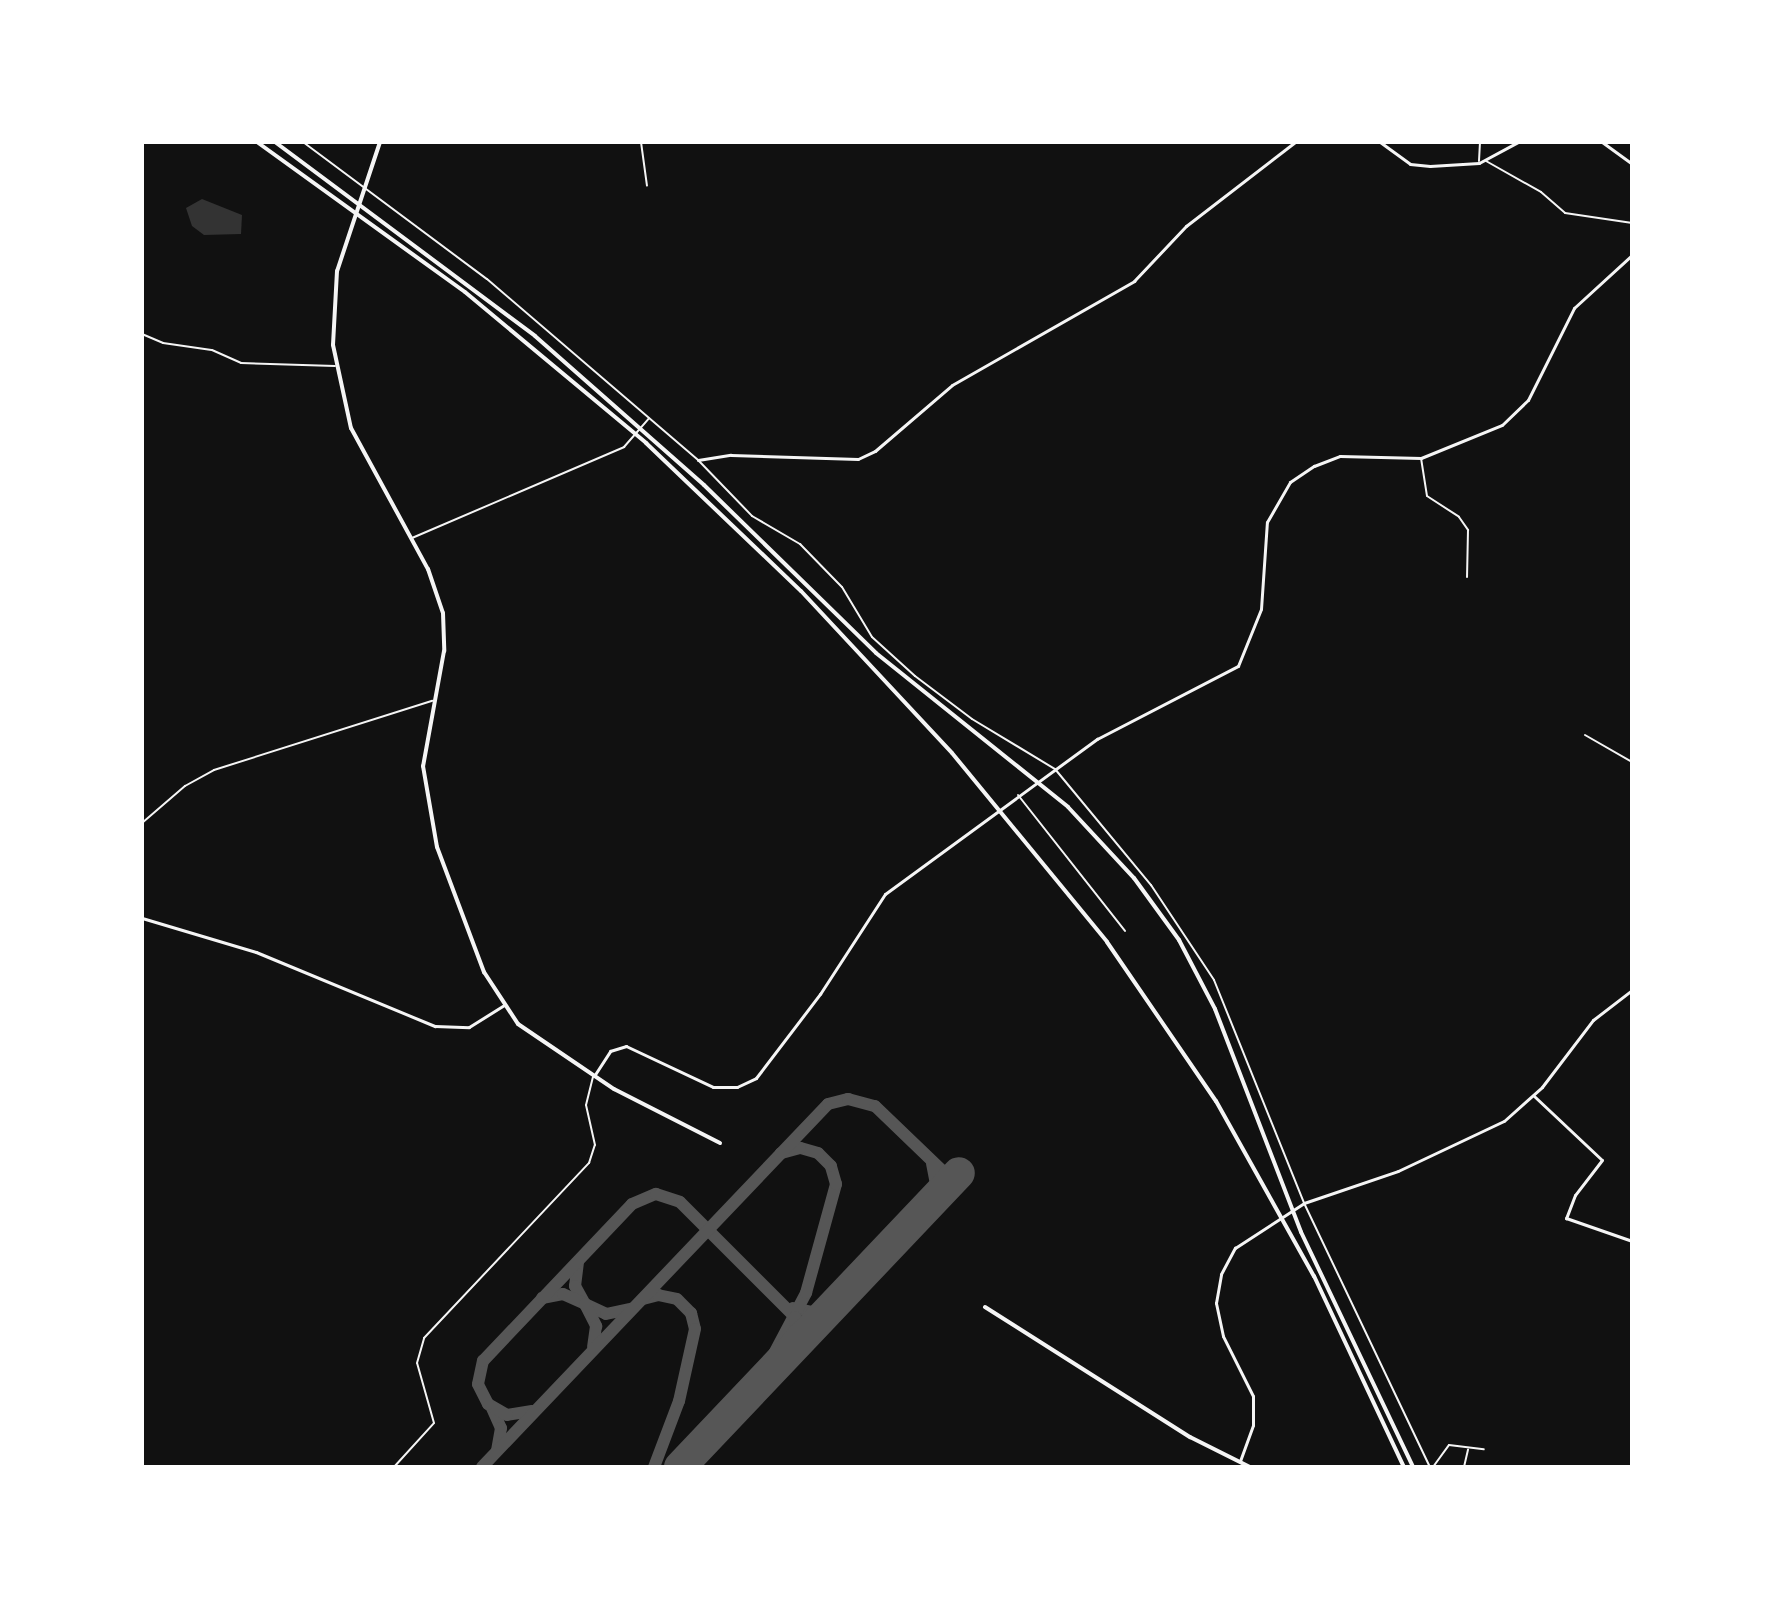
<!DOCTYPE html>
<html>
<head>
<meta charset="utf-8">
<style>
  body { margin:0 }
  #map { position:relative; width:1774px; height:1609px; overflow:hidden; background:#111; font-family:"Archivo Narrow",sans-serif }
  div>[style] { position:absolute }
  .water>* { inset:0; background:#333 }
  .taxiway>* { height:12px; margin:-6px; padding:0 6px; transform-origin:6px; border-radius:6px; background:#565656 }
  .runway>* { height:32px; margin:-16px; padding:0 16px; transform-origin:16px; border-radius:16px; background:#565656 }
  .minor>* { height:2px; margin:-1px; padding:0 1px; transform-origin:1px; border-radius:1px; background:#f5f5f5 }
  .tertiary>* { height:3px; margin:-1.5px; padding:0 1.5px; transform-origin:1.5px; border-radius:1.5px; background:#f5f5f5 }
  .secondary>* { height:3px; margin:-1.5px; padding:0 1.5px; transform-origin:1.5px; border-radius:1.5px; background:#f5f5f5 }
  .trunk>* { height:4px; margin:-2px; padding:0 2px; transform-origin:2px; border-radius:2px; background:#f5f5f5 }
  .motorway>* { height:4px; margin:-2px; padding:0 2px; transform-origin:2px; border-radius:2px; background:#f5f5f5 }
  span { translate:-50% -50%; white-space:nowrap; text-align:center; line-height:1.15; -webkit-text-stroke:8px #fff; paint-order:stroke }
  .frame { position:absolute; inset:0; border:144px solid #fff; pointer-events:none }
</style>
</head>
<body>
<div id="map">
  <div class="water">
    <div style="clip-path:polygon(202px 199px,242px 215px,241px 234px,204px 235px,192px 226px,186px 208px)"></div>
  </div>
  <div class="taxiway">
    <div style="left:929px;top:1205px;width:22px;rotate:-72deg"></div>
    <div style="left:936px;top:1184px;width:21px;rotate:-101deg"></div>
    <div style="left:578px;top:1262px;width:24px;rotate:97deg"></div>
    <div style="left:575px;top:1286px;width:21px;rotate:61deg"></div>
    <div style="left:585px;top:1304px;width:23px;rotate:25deg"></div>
    <div style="left:606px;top:1314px;width:25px;rotate:-12deg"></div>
    <div style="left:542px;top:1298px;width:21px;rotate:-11deg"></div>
    <div style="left:563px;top:1294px;width:24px;rotate:24deg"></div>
    <div style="left:585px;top:1304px;width:25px;rotate:63deg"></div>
    <div style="left:596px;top:1326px;width:21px;rotate:98deg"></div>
    <div style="left:643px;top:1299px;width:16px;rotate:-15deg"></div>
    <div style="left:658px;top:1295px;width:19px;rotate:12deg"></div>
    <div style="left:677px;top:1299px;width:20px;rotate:45deg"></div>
    <div style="left:691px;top:1313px;width:16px;rotate:76deg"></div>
    <div style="left:695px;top:1329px;width:74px;rotate:102.5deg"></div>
    <div style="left:679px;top:1401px;width:71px;rotate:110.7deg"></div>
    <div style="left:793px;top:1308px;width:19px;rotate:12deg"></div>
    <div style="left:812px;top:1312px;width:21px;rotate:-17deg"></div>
    <div style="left:767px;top:1367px;width:84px;rotate:-62.2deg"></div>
    <div style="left:806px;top:1293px;width:113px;rotate:-74.6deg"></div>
    <div style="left:836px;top:1184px;width:19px;rotate:-106deg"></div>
    <div style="left:831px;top:1166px;width:18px;rotate:-135deg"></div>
    <div style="left:818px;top:1153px;width:19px;rotate:-164deg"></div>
    <div style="left:800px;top:1148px;width:20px;rotate:165deg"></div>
    <div style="left:492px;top:1408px;width:22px;rotate:66deg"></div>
    <div style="left:501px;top:1428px;width:22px;rotate:100deg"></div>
    <div style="left:532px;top:1411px;width:25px;rotate:171deg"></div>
    <div style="left:507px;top:1415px;width:22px;rotate:-150deg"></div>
    <div style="left:488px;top:1404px;width:22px;rotate:-117deg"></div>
    <div style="left:478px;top:1384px;width:24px;rotate:-78deg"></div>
    <div style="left:483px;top:1361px;width:216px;rotate:-46.5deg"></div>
    <div style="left:632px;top:1204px;width:26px;rotate:-23deg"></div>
    <div style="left:656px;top:1194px;width:25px;rotate:18deg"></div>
    <div style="left:680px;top:1202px;width:163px;rotate:45deg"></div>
    <div style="left:795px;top:1317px;width:17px;rotate:83deg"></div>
    <div style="left:797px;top:1334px;width:17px;rotate:111deg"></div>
    <div style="left:791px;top:1350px;width:80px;rotate:133.5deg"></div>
    <div style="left:482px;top:1467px;width:501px;rotate:-46.37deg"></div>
    <div style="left:828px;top:1104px;width:21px;rotate:-14deg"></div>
    <div style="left:848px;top:1099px;width:28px;rotate:15deg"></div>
    <div style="left:875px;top:1106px;width:107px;rotate:43.9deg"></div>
  </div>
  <div class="runway">
    <div style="left:680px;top:1467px;width:405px;rotate:-46.5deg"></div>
  </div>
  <div class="minor">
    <div style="left:303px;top:142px;width:229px;rotate:36.7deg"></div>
    <div style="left:487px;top:279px;width:278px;rotate:40.6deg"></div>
    <div style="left:698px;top:460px;width:78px;rotate:46deg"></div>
    <div style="left:752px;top:516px;width:56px;rotate:30.3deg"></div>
    <div style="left:800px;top:544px;width:60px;rotate:45.7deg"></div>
    <div style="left:842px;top:587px;width:58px;rotate:59deg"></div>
    <div style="left:872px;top:637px;width:58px;rotate:42.2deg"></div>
    <div style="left:915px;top:676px;width:71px;rotate:37deg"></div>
    <div style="left:972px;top:719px;width:97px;rotate:31.1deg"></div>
    <div style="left:1055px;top:769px;width:151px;rotate:50.4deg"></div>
    <div style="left:1151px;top:885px;width:114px;rotate:56.4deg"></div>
    <div style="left:1214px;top:980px;width:240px;rotate:68deg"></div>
    <div style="left:1304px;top:1203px;width:293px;rotate:64.5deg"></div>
    <div style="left:641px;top:142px;width:44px;rotate:82.2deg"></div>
    <div style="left:1479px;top:161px;width:19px;rotate:-87deg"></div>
    <div style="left:1486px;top:161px;width:63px;rotate:29.4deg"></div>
    <div style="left:1541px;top:192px;width:32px;rotate:41deg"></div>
    <div style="left:1565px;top:213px;width:68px;rotate:8.5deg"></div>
    <div style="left:142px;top:334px;width:23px;rotate:23deg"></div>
    <div style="left:163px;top:343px;width:49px;rotate:8.1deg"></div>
    <div style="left:212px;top:350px;width:32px;rotate:24deg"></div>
    <div style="left:241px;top:363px;width:94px;rotate:1.8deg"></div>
    <div style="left:1421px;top:458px;width:38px;rotate:81deg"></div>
    <div style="left:1427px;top:496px;width:38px;rotate:33deg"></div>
    <div style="left:1459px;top:517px;width:16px;rotate:55deg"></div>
    <div style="left:1468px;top:530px;width:47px;rotate:91.2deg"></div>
    <div style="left:412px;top:538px;width:231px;rotate:-23.2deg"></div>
    <div style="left:624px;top:447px;width:38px;rotate:-49deg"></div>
    <div style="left:1585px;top:735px;width:54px;rotate:29.9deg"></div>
    <div style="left:1018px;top:795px;width:173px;rotate:51.8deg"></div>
    <div style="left:142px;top:823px;width:57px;rotate:-40.7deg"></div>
    <div style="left:185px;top:786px;width:33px;rotate:-29deg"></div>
    <div style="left:214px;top:770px;width:229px;rotate:-17.6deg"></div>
    <div style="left:394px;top:1467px;width:59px;rotate:-47.7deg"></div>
    <div style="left:434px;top:1423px;width:62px;rotate:-105.8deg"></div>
    <div style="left:417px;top:1363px;width:26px;rotate:-74deg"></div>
    <div style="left:424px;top:1338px;width:241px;rotate:-46.7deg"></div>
    <div style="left:589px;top:1163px;width:19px;rotate:-72deg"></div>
    <div style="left:595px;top:1145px;width:41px;rotate:-102.7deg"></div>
    <div style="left:586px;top:1105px;width:29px;rotate:-76deg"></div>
    <div style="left:1433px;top:1467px;width:27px;rotate:-54deg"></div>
    <div style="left:1449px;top:1445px;width:35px;rotate:7deg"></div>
    <div style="left:1464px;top:1467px;width:18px;rotate:-77deg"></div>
  </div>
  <div class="tertiary">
    <div style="left:1380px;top:142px;width:37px;rotate:36deg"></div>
    <div style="left:1410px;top:164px;width:20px;rotate:6deg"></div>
    <div style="left:1430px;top:166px;width:49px;rotate:-3.5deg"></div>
    <div style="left:1479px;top:163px;width:44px;rotate:-28.3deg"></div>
    <div style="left:1602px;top:142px;width:37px;rotate:36deg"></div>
    <div style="left:698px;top:460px;width:33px;rotate:-9deg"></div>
    <div style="left:731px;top:455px;width:127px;rotate:1.8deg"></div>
    <div style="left:858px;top:459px;width:19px;rotate:-25deg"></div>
    <div style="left:875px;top:451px;width:101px;rotate:-40.6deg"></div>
    <div style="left:952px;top:385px;width:210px;rotate:-29.7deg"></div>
    <div style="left:1134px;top:281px;width:76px;rotate:-46.6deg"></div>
    <div style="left:1186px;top:226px;width:138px;rotate:-37.6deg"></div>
    <div style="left:142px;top:918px;width:119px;rotate:16.6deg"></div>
    <div style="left:256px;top:952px;width:194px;rotate:22.5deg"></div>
    <div style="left:435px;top:1026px;width:34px;rotate:2deg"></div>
    <div style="left:469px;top:1027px;width:40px;rotate:-32deg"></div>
    <div style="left:594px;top:1076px;width:30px;rotate:-57deg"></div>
    <div style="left:610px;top:1051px;width:17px;rotate:-17deg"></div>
    <div style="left:626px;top:1046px;width:96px;rotate:25.2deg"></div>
    <div style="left:713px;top:1087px;width:24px"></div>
    <div style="left:737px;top:1087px;width:21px;rotate:-25deg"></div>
    <div style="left:756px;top:1078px;width:106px;rotate:-52.7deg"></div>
    <div style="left:820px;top:994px;width:119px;rotate:-57deg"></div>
    <div style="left:885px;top:894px;width:263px;rotate:-36.2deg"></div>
    <div style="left:1097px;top:739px;width:159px;rotate:-27.4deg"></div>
    <div style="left:1238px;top:666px;width:61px;rotate:-68deg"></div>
    <div style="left:1261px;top:609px;width:87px;rotate:-86.1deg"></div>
    <div style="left:1267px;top:522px;width:46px;rotate:-60.1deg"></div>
    <div style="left:1290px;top:482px;width:29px;rotate:-34deg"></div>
    <div style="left:1314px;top:466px;width:28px;rotate:-21deg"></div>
    <div style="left:1340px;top:456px;width:81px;rotate:1.4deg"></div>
    <div style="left:1421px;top:458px;width:87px;rotate:-22.2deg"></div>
    <div style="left:1502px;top:425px;width:36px;rotate:-44deg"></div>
    <div style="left:1528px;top:400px;width:103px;rotate:-63.4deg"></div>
    <div style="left:1574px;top:308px;width:79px;rotate:-42.4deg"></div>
    <div style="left:1534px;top:1096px;width:93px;rotate:43.3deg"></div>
    <div style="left:1602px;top:1160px;width:44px;rotate:127.6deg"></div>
    <div style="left:1575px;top:1195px;width:25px;rotate:111deg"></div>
    <div style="left:1566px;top:1218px;width:70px;rotate:19.2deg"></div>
  </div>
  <div class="secondary">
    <div style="left:1240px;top:1461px;width:38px;rotate:-70deg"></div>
    <div style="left:1253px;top:1425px;width:29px;rotate:-90deg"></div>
    <div style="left:1253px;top:1396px;width:67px;rotate:-116.6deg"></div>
    <div style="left:1223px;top:1336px;width:34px;rotate:-102deg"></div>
    <div style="left:1216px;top:1303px;width:29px;rotate:-80deg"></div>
    <div style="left:1221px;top:1274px;width:30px;rotate:-62deg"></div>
    <div style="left:1235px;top:1248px;width:82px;rotate:-33.1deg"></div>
    <div style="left:1304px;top:1203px;width:99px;rotate:-18.8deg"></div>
    <div style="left:1398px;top:1171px;width:117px;rotate:-25.3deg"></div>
    <div style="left:1504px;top:1121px;width:51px;rotate:-41.8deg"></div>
    <div style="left:1542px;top:1087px;width:84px;rotate:-52.7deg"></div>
    <div style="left:1593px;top:1020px;width:49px;rotate:-37.6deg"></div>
  </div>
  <div class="trunk">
    <div style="left:380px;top:142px;width:136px;rotate:108.4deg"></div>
    <div style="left:337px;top:271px;width:74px;rotate:93.1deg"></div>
    <div style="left:333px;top:345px;width:85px;rotate:77.8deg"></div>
    <div style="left:351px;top:428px;width:161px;rotate:61.4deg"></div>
    <div style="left:428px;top:569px;width:46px;rotate:71.2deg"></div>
    <div style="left:443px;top:613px;width:38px;rotate:88deg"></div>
    <div style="left:444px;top:651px;width:117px;rotate:100.3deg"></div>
    <div style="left:423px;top:766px;width:82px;rotate:80.2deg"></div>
    <div style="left:437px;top:847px;width:134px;rotate:69.4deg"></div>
    <div style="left:484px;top:972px;width:62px;rotate:56.8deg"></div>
    <div style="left:518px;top:1024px;width:116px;rotate:34.1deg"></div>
    <div style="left:614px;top:1089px;width:119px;rotate:27deg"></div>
    <div style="left:985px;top:1307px;width:243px;rotate:32.4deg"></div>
    <div style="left:1190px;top:1437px;width:67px;rotate:26.6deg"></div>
  </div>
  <div class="motorway">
    <div style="left:257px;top:142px;width:256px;rotate:35.8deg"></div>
    <div style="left:465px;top:292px;width:236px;rotate:39.8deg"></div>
    <div style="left:646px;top:443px;width:214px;rotate:43.7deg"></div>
    <div style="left:801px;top:591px;width:221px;rotate:47deg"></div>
    <div style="left:952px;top:753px;width:244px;rotate:50.6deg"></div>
    <div style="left:1107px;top:942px;width:193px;rotate:55.6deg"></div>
    <div style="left:1216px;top:1101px;width:201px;rotate:60.8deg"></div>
    <div style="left:1314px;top:1276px;width:211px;rotate:64.8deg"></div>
    <div style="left:275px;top:142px;width:324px;rotate:36.7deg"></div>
    <div style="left:535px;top:336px;width:225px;rotate:41.4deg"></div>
    <div style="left:704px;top:485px;width:240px;rotate:44.3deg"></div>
    <div style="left:876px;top:653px;width:246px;rotate:38.7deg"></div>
    <div style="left:1068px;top:807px;width:97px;rotate:47.1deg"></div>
    <div style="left:1134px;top:878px;width:77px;rotate:54deg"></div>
    <div style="left:1179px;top:940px;width:78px;rotate:62.4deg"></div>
    <div style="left:1215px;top:1009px;width:239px;rotate:68.9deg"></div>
    <div style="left:1301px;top:1232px;width:260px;rotate:64.5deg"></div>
  </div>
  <div class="frame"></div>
</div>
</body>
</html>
